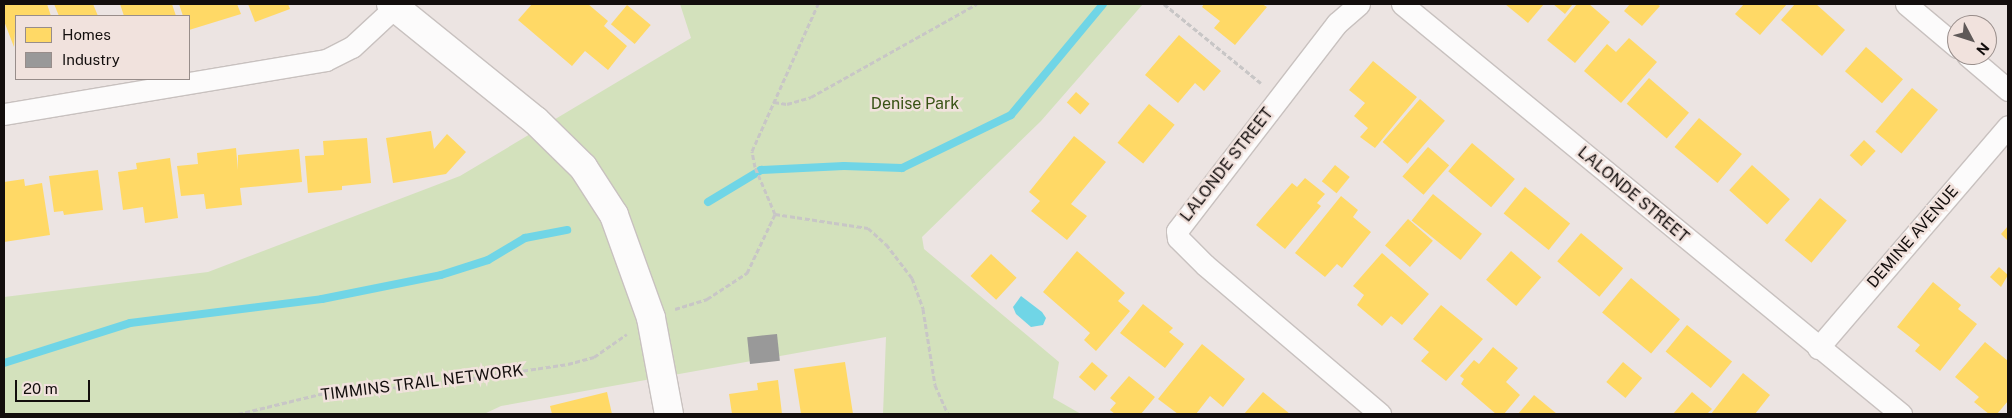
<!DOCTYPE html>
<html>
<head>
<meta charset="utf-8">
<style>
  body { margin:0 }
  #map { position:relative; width:2012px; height:418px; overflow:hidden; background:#ece4e2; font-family:"Public Sans",sans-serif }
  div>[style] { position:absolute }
  .green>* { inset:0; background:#d3e1bc }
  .water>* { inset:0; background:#70d5e6 }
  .homes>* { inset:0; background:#ffd966; transform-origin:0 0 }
  .industry>* { inset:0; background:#999; transform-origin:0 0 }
  .stream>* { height:8px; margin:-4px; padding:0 4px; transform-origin:4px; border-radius:4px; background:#70d5e6 }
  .path>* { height:3px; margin-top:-1.5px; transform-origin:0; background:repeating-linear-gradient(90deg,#c8c6c6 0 5px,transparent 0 7.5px) }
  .roads { filter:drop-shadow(1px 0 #c8c1bf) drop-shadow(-1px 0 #c8c1bf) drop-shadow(0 1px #c8c1bf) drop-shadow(0 -1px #c8c1bf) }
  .street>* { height:21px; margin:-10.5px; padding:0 10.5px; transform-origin:10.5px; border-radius:10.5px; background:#fcfbfb }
  .secondary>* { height:28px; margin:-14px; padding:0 14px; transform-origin:14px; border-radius:14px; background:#fcfbfb }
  span { translate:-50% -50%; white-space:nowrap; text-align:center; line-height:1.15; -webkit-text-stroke:5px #f1e2dd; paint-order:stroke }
  .park-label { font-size:16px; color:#385214 }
  .street-label { font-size:16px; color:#130e0d }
  .frame { position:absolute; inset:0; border:5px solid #130e0d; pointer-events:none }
  .legend { position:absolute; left:15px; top:15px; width:175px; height:65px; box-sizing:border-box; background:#f1e2dd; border:1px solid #988d8a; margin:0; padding:6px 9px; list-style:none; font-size:15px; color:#130e0d }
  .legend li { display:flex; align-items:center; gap:10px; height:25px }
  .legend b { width:25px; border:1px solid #988d8a }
  .north { position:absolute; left:1947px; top:15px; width:50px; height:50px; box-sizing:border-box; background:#f1e2dd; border:1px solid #988d8a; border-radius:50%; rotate:130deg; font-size:14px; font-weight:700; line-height:20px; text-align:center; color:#130e0d }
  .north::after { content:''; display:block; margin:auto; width:18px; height:22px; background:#5f5958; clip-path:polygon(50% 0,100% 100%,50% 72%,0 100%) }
  .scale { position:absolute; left:15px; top:380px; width:75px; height:22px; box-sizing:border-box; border:2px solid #130e0d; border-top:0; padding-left:6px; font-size:15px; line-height:18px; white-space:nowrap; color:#130e0d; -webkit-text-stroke:4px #f1e2dd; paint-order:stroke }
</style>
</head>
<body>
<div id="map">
  <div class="green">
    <div style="clip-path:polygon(680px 4px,1143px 4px,1041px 121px,922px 237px,924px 249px,1059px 362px,1053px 398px,1081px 414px,883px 414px,886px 337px,501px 406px,484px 414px,4px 414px,4px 297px,208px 272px,460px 176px,691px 38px)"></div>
  </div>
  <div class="water">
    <div style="clip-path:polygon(1021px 296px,1042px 312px,1046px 318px,1043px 325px,1031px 327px,1016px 314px,1013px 307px)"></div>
  </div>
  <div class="homes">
    <div style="clip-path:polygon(4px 4px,47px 4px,51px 16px,16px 16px,14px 47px,4px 21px)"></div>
    <div style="clip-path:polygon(54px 4px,93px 4px,98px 16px,59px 16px)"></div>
    <div style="clip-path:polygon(120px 4px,172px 4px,176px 16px,124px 16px)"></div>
    <div style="clip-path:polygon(179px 4px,237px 4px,241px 14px,189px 30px,189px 16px,183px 16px)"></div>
    <div style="clip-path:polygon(248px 4px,288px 4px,290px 9px,255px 22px)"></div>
    <div style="clip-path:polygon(532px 4px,588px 4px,608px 21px,604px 26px,627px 46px,608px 70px,585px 51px,572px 66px,518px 20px)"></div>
    <div style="clip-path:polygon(1204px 4px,1262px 4px,1267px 7px,1235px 45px,1214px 28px,1220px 21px,1202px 7px)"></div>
    <div style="clip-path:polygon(1505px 4px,1544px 4px,1528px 23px)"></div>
    <div style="clip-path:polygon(1553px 4px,1573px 4px,1565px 14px)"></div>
    <div style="clip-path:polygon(1577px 4px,1589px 4px,1610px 22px,1575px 63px,1547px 40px)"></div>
    <div style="clip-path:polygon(1630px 4px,1657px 4px,1660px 6px,1642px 26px,1624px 11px)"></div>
    <div style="clip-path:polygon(1744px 4px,1787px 4px,1760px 35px,1735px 14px)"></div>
    <div style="clip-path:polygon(1795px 4px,1816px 4px,1845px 30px,1822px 56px,1781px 20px)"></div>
    <div style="left:627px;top:5px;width:31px;height:25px;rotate:40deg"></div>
    <div style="clip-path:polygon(1179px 35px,1221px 71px,1204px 91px,1195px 83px,1178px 103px,1145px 75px)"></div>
    <div style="clip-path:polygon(1629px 38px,1657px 62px,1621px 103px,1584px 71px,1607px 44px,1616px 52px)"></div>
    <div style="left:1866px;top:47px;width:49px;height:32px;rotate:41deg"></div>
    <div style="clip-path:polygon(1373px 61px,1417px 97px,1375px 148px,1360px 137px,1368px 128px,1354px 116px,1365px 103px,1349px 90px)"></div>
    <div style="left:1649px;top:78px;width:53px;height:34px;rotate:41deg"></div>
    <div style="left:1912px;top:88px;width:34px;height:57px;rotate:40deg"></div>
    <div style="left:1076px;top:92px;width:18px;height:14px;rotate:41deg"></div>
    <div style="left:1420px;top:99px;width:33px;height:57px;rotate:41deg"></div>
    <div style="left:1149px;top:104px;width:33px;height:50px;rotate:39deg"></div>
    <div style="left:1699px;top:118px;width:56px;height:38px;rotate:40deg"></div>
    <div style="clip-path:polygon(431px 131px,434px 149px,447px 134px,466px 152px,446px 174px,393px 183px,386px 138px)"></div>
    <div style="clip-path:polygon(1074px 136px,1106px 162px,1071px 204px,1087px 216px,1067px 240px,1031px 211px,1040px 201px,1029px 192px)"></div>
    <div style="clip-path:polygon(367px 138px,371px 183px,342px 186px,342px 190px,308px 193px,305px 156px,324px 155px,323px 141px)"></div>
    <div style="left:1864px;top:140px;width:16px;height:21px;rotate:43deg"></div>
    <div style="left:1472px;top:143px;width:56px;height:37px;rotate:40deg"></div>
    <div style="left:1428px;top:147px;width:28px;height:39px;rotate:41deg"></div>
    <div style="clip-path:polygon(236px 148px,238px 170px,238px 155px,299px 149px,302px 182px,240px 188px,242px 205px,206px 209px,204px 194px,181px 196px,177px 166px,198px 164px,197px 153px)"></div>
    <div style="clip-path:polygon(170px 158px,178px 218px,145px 223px,143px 207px,123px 210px,118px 172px,137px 169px,136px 163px)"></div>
    <div style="left:1335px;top:165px;width:19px;height:21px;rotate:39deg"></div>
    <div style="left:1752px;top:165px;width:51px;height:34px;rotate:42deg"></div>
    <div style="clip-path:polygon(98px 170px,103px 210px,64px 215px,63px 211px,54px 212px,49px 176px)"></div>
    <div style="clip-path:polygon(1305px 178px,1325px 194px,1317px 203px,1321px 206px,1285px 249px,1256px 225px,1292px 183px,1297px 187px)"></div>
    <div style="clip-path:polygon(24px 179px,25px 186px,42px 183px,50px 235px,4px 242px,4px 182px)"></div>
    <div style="left:1525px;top:187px;width:58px;height:34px;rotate:39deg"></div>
    <div style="left:1433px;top:194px;width:63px;height:34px;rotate:39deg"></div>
    <div style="clip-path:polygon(1341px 196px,1358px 210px,1353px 217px,1371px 232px,1342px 268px,1337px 264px,1325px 277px,1295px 253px)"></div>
    <div style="left:1820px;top:198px;width:35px;height:55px;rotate:40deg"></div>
    <div style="left:1408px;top:219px;width:33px;height:35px;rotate:41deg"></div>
    <div style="clip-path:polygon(2008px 226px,2008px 241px,2001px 234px)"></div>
    <div style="left:1581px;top:233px;width:55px;height:37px;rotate:40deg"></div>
    <div style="clip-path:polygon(1077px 251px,1125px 293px,1118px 301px,1130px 311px,1096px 351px,1084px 340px,1090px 333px,1043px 292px)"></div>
    <div style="left:1511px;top:251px;width:40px;height:38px;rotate:41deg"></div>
    <div style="clip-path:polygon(1382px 253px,1429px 294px,1402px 325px,1391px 316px,1382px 326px,1357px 305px,1364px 295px,1353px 286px)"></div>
    <div style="left:991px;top:254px;width:35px;height:30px;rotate:43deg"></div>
    <div style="clip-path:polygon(1999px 267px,2008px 275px,2001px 287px,1990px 277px)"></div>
    <div style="left:1631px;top:278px;width:64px;height:45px;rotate:40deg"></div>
    <div style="clip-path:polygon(1933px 282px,1961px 305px,1958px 309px,1977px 324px,1940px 371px,1915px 351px,1920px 345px,1897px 327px)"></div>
    <div style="clip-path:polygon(1143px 304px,1173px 328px,1169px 332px,1184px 344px,1165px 368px,1120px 333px)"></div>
    <div style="clip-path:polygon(1441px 305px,1483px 339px,1446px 381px,1421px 361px,1429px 352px,1413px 339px)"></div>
    <div style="left:1687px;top:325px;width:58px;height:34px;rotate:39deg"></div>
    <div style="clip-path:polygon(1985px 342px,2008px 361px,2008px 401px,1997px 414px,1989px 414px,1974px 402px,1979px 397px,1955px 377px)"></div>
    <div style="clip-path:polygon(1202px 344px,1245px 379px,1223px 407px,1210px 396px,1196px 414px,1178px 414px,1158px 399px)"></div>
    <div style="clip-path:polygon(1493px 347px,1518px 368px,1506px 382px,1520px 395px,1504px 414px,1496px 414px,1461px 384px,1464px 379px,1460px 376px,1474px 360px,1479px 364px)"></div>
    <div style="clip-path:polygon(845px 362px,853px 414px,801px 414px,794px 369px)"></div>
    <div style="left:1092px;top:362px;width:21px;height:20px;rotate:41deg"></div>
    <div style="left:1623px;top:362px;width:25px;height:26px;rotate:40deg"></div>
    <div style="clip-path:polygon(1743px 373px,1770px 395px,1755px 414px,1711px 414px)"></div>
    <div style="clip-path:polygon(1129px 376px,1155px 397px,1141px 414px,1115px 414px,1110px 410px,1116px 403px,1110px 398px)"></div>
    <div style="clip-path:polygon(778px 380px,782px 414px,732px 414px,729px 394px,758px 390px,757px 383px)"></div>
    <div style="clip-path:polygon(607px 392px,612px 414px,552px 414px,550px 406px)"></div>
    <div style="clip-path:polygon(1263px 392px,1290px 414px,1244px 414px)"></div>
    <div style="clip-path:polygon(1692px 392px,1712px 409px,1707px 414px,1673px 414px)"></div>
    <div style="clip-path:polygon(1534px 395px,1557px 414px,1518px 414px)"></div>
  </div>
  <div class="industry">
    <div style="left:777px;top:334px;width:27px;height:30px;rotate:84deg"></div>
  </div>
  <div class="stream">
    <div style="left:708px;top:202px;width:62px;rotate:-31.1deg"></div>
    <div style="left:761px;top:170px;width:83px;rotate:-2.8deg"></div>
    <div style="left:844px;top:166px;width:58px;rotate:2deg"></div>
    <div style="left:902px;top:168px;width:121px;rotate:-25.9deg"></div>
    <div style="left:1011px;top:115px;width:144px;rotate:-50.3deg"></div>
    <div style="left:4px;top:363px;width:132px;rotate:-17.6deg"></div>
    <div style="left:130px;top:323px;width:193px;rotate:-7.1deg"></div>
    <div style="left:322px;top:299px;width:121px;rotate:-11.4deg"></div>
    <div style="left:441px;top:275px;width:49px;rotate:-17.7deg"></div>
    <div style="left:488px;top:260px;width:43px;rotate:-30.7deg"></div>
    <div style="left:525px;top:238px;width:43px;rotate:-10.8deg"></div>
  </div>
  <div class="path">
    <div style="left:1164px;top:4px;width:125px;rotate:39.2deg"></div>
    <div style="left:774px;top:102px;width:13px;rotate:9deg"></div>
    <div style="left:787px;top:104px;width:25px;rotate:-16deg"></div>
    <div style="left:811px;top:97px;width:190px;rotate:-29.3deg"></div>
    <div style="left:775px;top:214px;width:94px;rotate:8.6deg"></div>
    <div style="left:868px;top:228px;width:24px;rotate:42deg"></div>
    <div style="left:886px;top:244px;width:43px;rotate:52.6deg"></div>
    <div style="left:912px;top:278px;width:33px;rotate:70deg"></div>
    <div style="left:923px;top:309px;width:77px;rotate:81deg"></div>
    <div style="left:935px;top:385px;width:32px;rotate:66deg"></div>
    <div style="left:675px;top:309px;width:34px;rotate:-17deg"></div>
    <div style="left:707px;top:299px;width:48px;rotate:-33deg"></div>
    <div style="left:747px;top:273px;width:65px;rotate:-64.6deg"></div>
    <div style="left:775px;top:214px;width:51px;rotate:-113.1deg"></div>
    <div style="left:755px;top:167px;width:16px;rotate:-101deg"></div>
    <div style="left:752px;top:151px;width:161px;rotate:-65.8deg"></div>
    <div style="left:238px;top:414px;width:106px;rotate:-13.6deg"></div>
    <div style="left:341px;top:389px;width:71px;rotate:-1.6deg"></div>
    <div style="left:412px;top:387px;width:158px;rotate:-8.4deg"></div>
    <div style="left:568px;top:364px;width:27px;rotate:-15deg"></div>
    <div style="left:594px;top:357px;width:40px;rotate:-34.9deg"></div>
  </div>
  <div class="roads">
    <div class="street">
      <div style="left:1359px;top:4px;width:29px;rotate:139deg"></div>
      <div style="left:1337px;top:23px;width:262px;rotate:127.6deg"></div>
      <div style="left:1177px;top:231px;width:7px;rotate:82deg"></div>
      <div style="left:1178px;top:238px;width:38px;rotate:45deg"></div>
      <div style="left:1205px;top:265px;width:230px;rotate:40.4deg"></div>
      <div style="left:1402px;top:4px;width:646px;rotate:39.41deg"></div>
      <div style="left:1906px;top:4px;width:67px;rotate:40.1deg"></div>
      <div style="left:1967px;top:55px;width:54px;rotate:40.5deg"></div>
      <div style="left:4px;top:114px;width:326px;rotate:-9.5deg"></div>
      <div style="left:326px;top:60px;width:29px;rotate:-27deg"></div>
      <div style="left:352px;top:47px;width:59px;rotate:-42.9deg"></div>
      <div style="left:1818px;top:348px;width:292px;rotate:-49.4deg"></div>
    </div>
    <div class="secondary">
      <div style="left:391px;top:4px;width:186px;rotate:38.9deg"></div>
      <div style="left:536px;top:121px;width:66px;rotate:44.4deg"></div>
      <div style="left:583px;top:167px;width:57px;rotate:57.1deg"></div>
      <div style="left:614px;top:215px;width:109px;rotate:70.2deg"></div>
      <div style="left:651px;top:318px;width:98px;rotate:79.4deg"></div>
    </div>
  </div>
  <div class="park-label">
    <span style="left:915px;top:104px">Denise Park</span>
  </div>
  <div class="street-label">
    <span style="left:1227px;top:165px;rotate:-52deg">LALONDE STREET</span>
    <span style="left:1633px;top:195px;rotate:40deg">LALONDE STREET</span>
    <span style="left:1913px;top:237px;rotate:-49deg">DEMINE AVENUE</span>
    <span style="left:422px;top:383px;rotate:-7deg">TIMMINS TRAIL NETWORK</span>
  </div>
  <div class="frame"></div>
  <ul class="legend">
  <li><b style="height:14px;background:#ffd966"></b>Homes</li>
  <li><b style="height:14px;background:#999"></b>Industry</li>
  </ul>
  <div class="north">N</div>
  <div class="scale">20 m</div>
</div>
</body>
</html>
